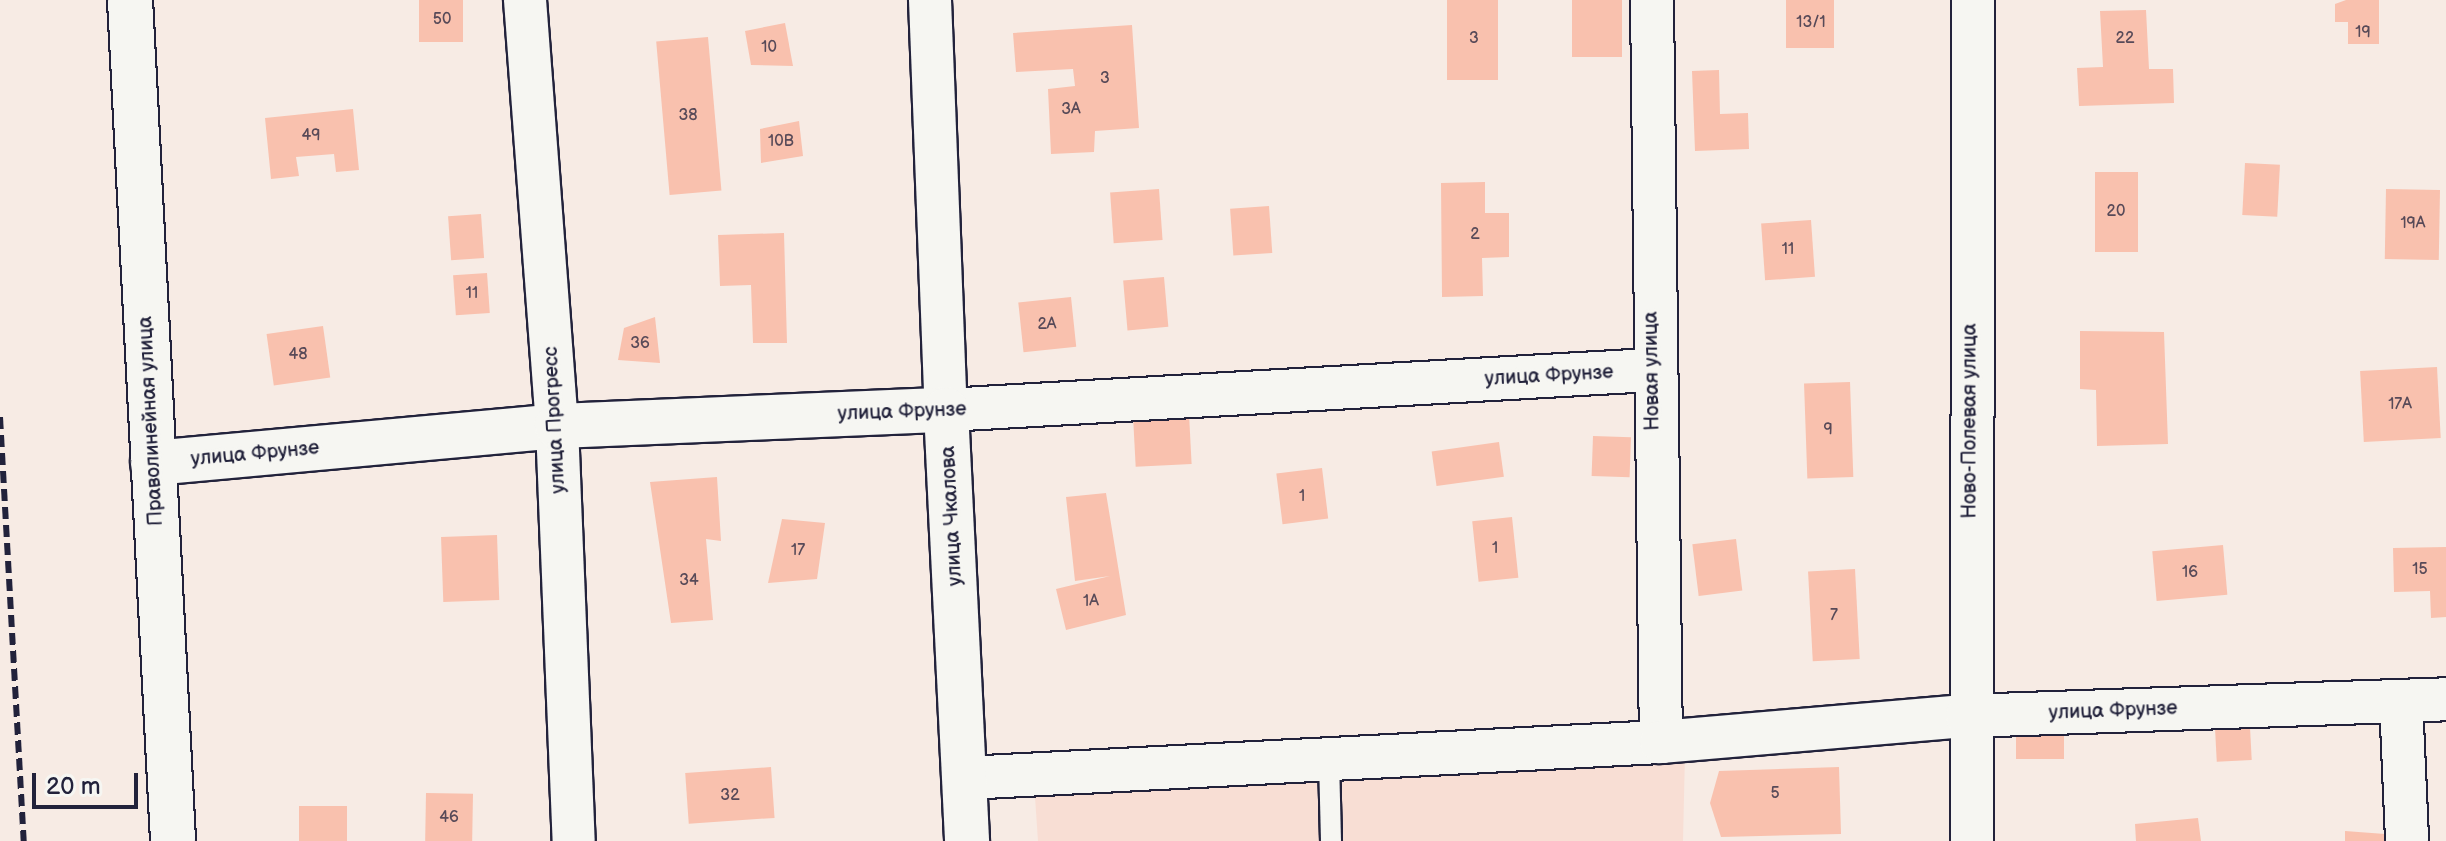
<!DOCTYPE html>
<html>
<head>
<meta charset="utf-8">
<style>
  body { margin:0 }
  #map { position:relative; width:2446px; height:841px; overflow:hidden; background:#f7ebe4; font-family:"Balsamiq Sans",sans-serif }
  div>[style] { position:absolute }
  .built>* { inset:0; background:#f8ded4 }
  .building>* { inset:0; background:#f9c1ae; transform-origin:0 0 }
  .roads { filter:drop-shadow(2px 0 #22223b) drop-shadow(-2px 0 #22223b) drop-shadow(0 2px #22223b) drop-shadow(0 -2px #22223b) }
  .lane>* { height:20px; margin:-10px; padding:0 10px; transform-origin:10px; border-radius:10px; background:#f6f6f2 }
  .street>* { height:42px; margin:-21px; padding:0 21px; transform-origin:21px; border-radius:21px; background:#f6f6f2 }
  .secondary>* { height:44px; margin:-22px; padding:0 22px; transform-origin:22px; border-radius:22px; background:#f6f6f2 }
  .rail>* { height:6px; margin-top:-3px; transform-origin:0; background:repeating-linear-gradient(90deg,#22223b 0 12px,transparent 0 18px) }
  span { translate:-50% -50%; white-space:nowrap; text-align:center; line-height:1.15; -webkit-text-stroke:6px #f6f6f2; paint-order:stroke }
  .number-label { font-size:16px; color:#584a58 }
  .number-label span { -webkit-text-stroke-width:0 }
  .street-label { font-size:20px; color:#22223b }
  .scale { position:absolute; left:32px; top:773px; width:106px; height:36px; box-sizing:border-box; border:4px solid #22223b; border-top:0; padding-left:10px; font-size:24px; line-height:28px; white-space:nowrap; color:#22223b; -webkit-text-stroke:6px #f6f6f2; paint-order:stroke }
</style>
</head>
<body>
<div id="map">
  <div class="built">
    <div style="clip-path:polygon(1685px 753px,1683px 841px,1038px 841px,1035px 797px)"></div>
  </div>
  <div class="building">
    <div style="left:419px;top:0;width:44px;height:42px"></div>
    <div style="left:1447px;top:0;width:51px;height:80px"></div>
    <div style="left:1572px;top:0;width:50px;height:57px"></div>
    <div style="left:1786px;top:0;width:48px;height:48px"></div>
    <div style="clip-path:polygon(2346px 0,2379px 0,2379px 44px,2348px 44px,2348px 22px,2335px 22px,2335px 4px)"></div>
    <div style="clip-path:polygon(2146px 10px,2149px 69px,2173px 69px,2174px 103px,2079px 106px,2077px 68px,2103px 67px,2100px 11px)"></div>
    <div style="clip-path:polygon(785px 23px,793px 66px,751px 65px,745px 31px)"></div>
    <div style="clip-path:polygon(1132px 25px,1139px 128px,1095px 131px,1094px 152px,1051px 154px,1048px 89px,1075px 86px,1073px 69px,1016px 72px,1013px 33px)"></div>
    <div style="left:708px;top:37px;width:154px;height:52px;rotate:85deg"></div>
    <div style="clip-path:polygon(1719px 70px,1720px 114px,1748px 113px,1749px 149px,1695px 151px,1692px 71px)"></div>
    <div style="clip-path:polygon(353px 109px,359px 170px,336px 172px,334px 154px,296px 157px,299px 176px,271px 179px,265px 118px)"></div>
    <div style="clip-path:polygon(799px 121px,803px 156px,761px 163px,760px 129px)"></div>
    <div style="left:2245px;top:163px;width:35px;height:52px;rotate:3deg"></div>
    <div style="left:2095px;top:172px;width:43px;height:80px"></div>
    <div style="clip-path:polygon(1485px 182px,1485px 213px,1509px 213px,1509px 257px,1482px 258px,1483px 296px,1442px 297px,1441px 183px)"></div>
    <div style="left:1159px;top:189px;width:51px;height:49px;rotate:86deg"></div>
    <div style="left:2386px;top:189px;width:54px;height:70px;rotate:1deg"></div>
    <div style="left:1269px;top:206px;width:47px;height:39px;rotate:86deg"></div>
    <div style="left:481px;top:214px;width:44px;height:33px;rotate:86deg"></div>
    <div style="left:1811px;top:220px;width:57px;height:50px;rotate:86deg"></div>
    <div style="clip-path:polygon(784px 233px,787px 343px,753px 343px,751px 285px,720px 286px,718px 235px)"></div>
    <div style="left:487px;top:273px;width:40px;height:34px;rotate:86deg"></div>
    <div style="left:1164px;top:277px;width:50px;height:41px;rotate:85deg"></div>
    <div style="left:1071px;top:297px;width:50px;height:53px;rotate:84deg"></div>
    <div style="clip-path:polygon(655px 317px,660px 363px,618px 360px,624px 328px)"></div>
    <div style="left:323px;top:326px;width:52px;height:57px;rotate:82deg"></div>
    <div style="clip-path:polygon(2080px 331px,2164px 332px,2168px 444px,2097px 446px,2096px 390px,2080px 389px)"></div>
    <div style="left:2437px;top:367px;width:71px;height:77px;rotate:87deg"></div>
    <div style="left:1850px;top:382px;width:95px;height:46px;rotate:88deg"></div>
    <div style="left:1189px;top:414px;width:50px;height:56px;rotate:87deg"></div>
    <div style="left:1593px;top:436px;width:38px;height:40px;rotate:2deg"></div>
    <div style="left:1499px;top:442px;width:35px;height:68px;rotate:82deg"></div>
    <div style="left:1322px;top:468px;width:51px;height:46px;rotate:83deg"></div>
    <div style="clip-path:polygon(717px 477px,721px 541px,706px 539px,713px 620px,671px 623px,650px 482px)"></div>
    <div style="clip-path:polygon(1106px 493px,1126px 615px,1066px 630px,1056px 589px,1110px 576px,1075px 581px,1066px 497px)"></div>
    <div style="left:1512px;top:517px;width:61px;height:40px;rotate:84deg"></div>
    <div style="clip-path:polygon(782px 519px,825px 523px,817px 579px,768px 583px)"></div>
    <div style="left:497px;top:535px;width:65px;height:56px;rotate:88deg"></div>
    <div style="left:1736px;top:539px;width:52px;height:44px;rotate:83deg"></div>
    <div style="left:2223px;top:545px;width:50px;height:71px;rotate:85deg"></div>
    <div style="clip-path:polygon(2446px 547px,2446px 617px,2431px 618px,2430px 591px,2394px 592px,2393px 548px)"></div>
    <div style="left:1855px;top:569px;width:90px;height:47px;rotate:87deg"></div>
    <div style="left:2250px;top:727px;width:33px;height:35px;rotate:87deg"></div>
    <div style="left:2064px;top:735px;width:24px;height:48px;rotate:90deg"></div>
    <div style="left:771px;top:767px;width:51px;height:86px;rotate:86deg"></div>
    <div style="clip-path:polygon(1839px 767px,1841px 834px,1721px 837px,1710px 803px,1719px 771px)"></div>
    <div style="left:426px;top:793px;width:47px;height:48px;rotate:1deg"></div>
    <div style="left:299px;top:806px;width:48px;height:35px"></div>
    <div style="clip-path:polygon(2198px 818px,2201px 841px,2136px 841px,2135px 824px)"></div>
    <div style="clip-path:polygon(2345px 831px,2385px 834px,2386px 841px,2345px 841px)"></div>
  </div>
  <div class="roads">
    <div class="lane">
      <div style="left:1329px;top:759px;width:82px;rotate:88.6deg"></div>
    </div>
    <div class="street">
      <div style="left:525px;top:0;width:427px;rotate:85.7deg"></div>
      <div style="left:557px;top:426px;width:415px;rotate:87.7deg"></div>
      <div style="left:930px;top:0;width:410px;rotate:87.8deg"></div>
      <div style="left:946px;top:410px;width:706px;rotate:-3.25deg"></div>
      <div style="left:1652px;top:0;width:742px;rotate:89.31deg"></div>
      <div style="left:2401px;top:701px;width:140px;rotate:87.5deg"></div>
      <div style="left:966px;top:778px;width:696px;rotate:-2.97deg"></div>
      <div style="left:1661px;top:742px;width:307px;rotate:-4.9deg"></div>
      <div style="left:1967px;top:716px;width:479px;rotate:-2deg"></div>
      <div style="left:1972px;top:841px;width:841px;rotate:-89.93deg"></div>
    </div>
    <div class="secondary">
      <div style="left:130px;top:0;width:842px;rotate:87.07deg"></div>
      <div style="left:153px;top:463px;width:406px;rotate:-5.2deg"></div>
      <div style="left:557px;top:426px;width:389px;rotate:-2.4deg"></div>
      <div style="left:946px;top:410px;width:432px;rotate:87.2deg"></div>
    </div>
  </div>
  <div class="rail">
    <div style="left:0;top:417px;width:425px;rotate:86.8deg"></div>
  </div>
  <div class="number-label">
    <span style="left:442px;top:20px">50</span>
    <span style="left:1811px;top:23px">13/1</span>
    <span style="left:2363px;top:33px">19</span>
    <span style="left:1474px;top:39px">3</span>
    <span style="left:2125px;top:39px">22</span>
    <span style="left:769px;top:48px">10</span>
    <span style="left:1105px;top:79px">3</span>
    <span style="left:1071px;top:110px">3А</span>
    <span style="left:688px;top:116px">38</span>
    <span style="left:311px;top:136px">49</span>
    <span style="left:781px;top:142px">10В</span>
    <span style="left:2116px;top:212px">20</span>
    <span style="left:2413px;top:224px">19А</span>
    <span style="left:1475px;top:235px">2</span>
    <span style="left:1788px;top:250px">11</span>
    <span style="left:472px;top:294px">11</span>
    <span style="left:1047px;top:325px">2А</span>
    <span style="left:640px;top:344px">36</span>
    <span style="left:298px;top:355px">48</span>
    <span style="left:2400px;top:405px">17А</span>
    <span style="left:1828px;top:430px">9</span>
    <span style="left:1302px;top:497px">1</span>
    <span style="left:1495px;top:549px">1</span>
    <span style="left:798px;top:551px">17</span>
    <span style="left:2420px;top:570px">15</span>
    <span style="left:2190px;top:573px">16</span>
    <span style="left:689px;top:581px">34</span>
    <span style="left:1091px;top:602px">1А</span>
    <span style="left:1834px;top:616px">7</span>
    <span style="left:1775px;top:794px">5</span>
    <span style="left:730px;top:796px">32</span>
    <span style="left:449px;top:818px">46</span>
  </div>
  <div class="street-label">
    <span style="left:1652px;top:371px;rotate:-91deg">Новая улица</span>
    <span style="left:1549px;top:376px;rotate:-3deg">улица Фрунзе</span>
    <span style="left:902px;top:412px;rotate:-2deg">улица Фрунзе</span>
    <span style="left:555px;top:420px;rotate:-93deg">улица Прогресс</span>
    <span style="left:151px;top:421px;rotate:-93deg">Праволинейная улица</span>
    <span style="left:1970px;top:421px;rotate:-90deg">Ново-Полевая улица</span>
    <span style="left:255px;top:454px;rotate:-5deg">улица Фрунзе</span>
    <span style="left:952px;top:516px;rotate:-93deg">улица Чкалова</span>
    <span style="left:2113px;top:711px;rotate:-2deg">улица Фрунзе</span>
  </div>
  <div class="scale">20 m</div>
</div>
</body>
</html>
